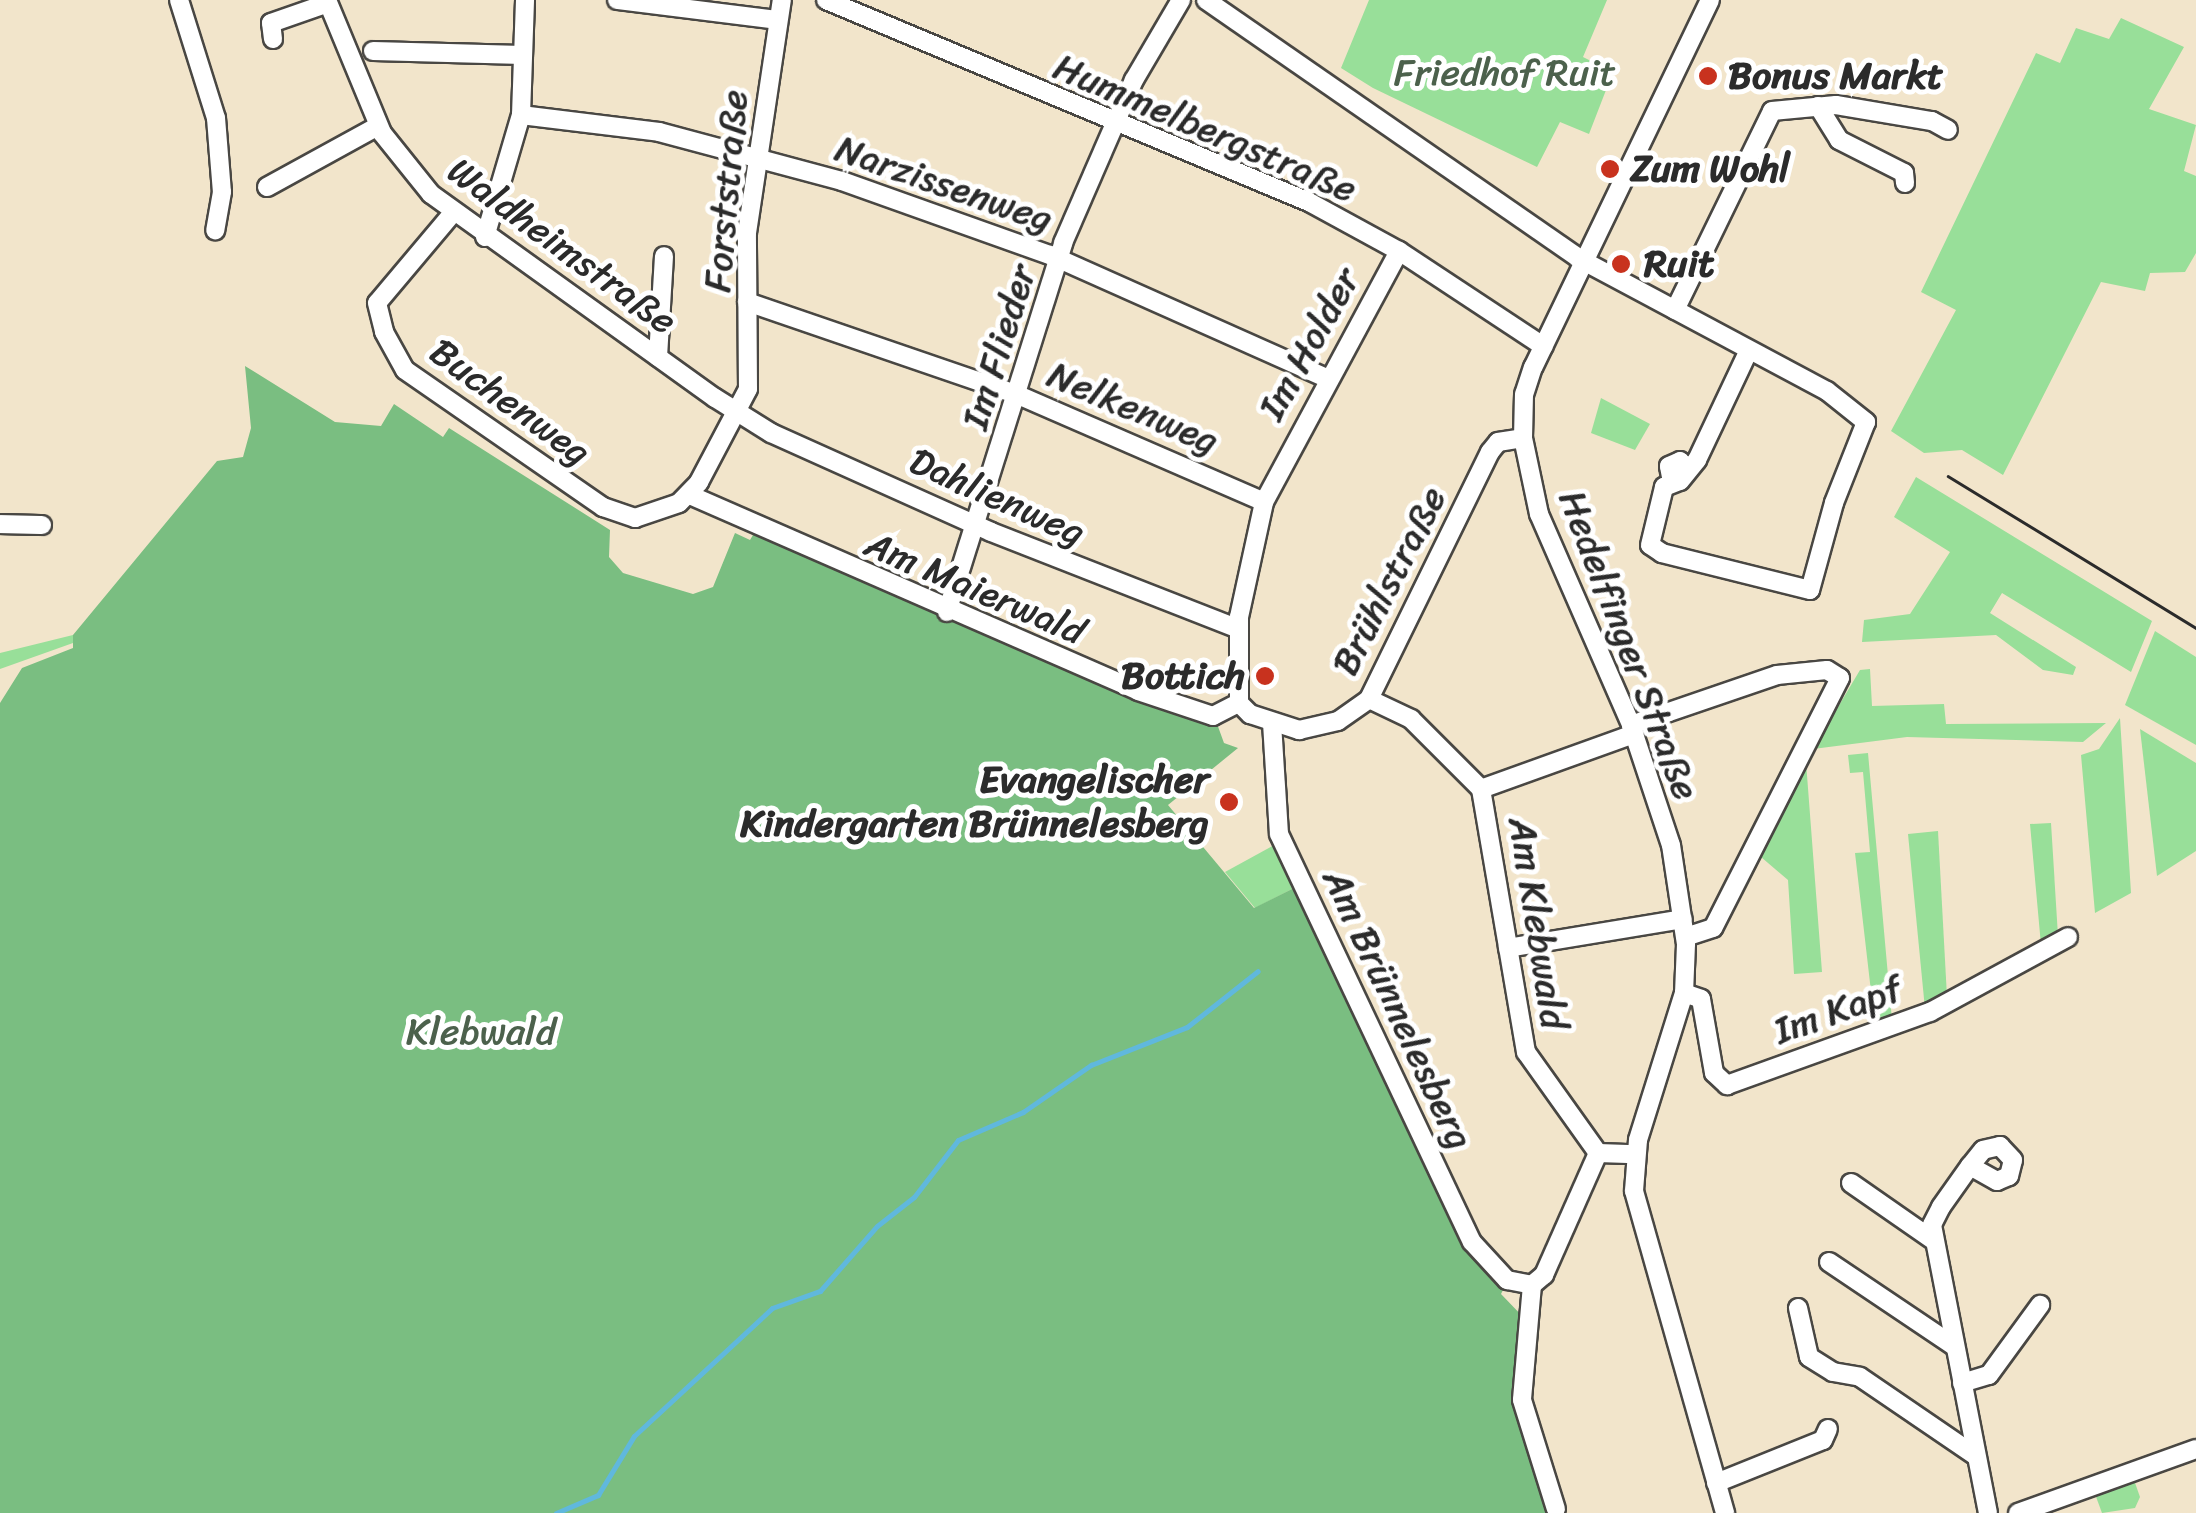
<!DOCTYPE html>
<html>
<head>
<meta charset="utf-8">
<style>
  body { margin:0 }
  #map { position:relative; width:2196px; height:1513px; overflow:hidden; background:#f2e5cb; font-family:Sriracha,sans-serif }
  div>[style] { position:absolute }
  .green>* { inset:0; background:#98df99 }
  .forest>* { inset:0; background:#7abe81 }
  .stream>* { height:5px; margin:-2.5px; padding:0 2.5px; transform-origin:2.5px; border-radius:2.5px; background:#60b8dd }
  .roads { filter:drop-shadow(2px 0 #494743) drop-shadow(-2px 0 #494743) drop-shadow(0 2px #494743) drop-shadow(0 -2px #494743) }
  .minor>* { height:18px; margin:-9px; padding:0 9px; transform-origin:9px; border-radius:9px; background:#fff }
  .tram>* { height:2.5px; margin:-1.25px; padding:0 1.25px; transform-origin:1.25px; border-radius:1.25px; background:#2b2b2b }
  .dots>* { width:28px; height:28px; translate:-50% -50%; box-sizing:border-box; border:5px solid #fff; border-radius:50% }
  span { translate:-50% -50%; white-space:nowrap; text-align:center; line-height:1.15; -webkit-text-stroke:10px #fff; paint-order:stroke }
  .park-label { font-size:38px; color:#4c614c }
  .poi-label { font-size:38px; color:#2b2b2b; font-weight:700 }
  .left { translate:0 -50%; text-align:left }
  .right { translate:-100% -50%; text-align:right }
  .street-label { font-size:38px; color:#2b2b2b }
</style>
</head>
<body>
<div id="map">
  <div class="green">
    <div style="clip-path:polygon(1369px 0,1607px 0,1583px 57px,1613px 72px,1589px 134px,1560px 122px,1537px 167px,1373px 88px,1341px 68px)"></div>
    <div style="clip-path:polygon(2121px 18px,2184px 47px,2149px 109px,2196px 125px,2184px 171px,2196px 176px,2196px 253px,2185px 272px,2150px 273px,2145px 291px,2101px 282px,2003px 475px,1962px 450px,1924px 453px,1891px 431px,1956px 310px,1921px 292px,2036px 53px,2060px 63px,2076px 28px,2109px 39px)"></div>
    <div style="clip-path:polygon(1601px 398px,1650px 424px,1635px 450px,1591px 433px)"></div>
    <div style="clip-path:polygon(1916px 477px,2152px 621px,2131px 672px,2002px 593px,1990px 613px,2076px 667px,2073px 675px,2043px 670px,1996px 635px,1862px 642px,1864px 620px,1910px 614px,1950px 552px,1894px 517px)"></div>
    <div style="clip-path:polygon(2155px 631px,2196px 657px,2196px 745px,2125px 705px)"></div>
    <div style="clip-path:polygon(73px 635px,73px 643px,0 669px,0 653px)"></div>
    <div style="clip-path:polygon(1870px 669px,1872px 706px,1944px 704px,1946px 724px,2106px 723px,2083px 742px,1907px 737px,1813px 749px,1860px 670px)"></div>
    <div style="clip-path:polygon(2120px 718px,2131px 893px,2095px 913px,2081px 755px,2099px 749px)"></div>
    <div style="clip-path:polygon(2140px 729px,2196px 763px,2196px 851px,2157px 876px)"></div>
    <div style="clip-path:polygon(1868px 753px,1892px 1020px,1875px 1026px,1855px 853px,1870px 852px,1863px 772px,1850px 773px,1848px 755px)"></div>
    <div style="clip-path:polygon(1806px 762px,1822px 972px,1794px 974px,1788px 880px,1761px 857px)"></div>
    <div style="clip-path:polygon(2051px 823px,2058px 936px,2041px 945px,2030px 824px)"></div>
    <div style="clip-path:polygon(1938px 831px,1947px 997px,1925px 1009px,1908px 834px)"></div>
    <div style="clip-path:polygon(1276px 844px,1296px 887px,1255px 908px,1225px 872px)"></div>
    <div style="clip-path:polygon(2134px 1480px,2140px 1497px,2135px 1508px,2102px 1513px,2095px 1494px)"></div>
  </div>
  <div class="forest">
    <div style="clip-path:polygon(245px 366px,335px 422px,381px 426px,394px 404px,443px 437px,449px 428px,610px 530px,609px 557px,623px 573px,693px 594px,713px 587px,735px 533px,750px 540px,756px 530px,1023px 650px,1216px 721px,1224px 743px,1238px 748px,1168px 805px,1254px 908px,1296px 887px,1505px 1286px,1501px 1294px,1528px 1322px,1520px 1359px,1553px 1513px,0 1513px,0 703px,22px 668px,73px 648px,73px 635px,217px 461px,243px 457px,251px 428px)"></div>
  </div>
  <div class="stream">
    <div style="left:556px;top:1513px;width:46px;rotate:-23.2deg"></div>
    <div style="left:598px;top:1495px;width:69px;rotate:-58.6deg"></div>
    <div style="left:634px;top:1436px;width:188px;rotate:-42.8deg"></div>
    <div style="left:772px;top:1308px;width:51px;rotate:-19.5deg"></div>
    <div style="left:820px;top:1291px;width:86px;rotate:-48.8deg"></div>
    <div style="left:877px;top:1226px;width:47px;rotate:-38.1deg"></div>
    <div style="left:914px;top:1197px;width:72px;rotate:-52.3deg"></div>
    <div style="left:958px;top:1140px;width:71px;rotate:-23.3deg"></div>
    <div style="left:1023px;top:1112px;width:83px;rotate:-34.7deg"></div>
    <div style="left:1091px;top:1065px;width:103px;rotate:-21.6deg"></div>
    <div style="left:1187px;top:1027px;width:90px;rotate:-38.3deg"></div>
  </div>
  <div class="roads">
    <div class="minor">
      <div style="left:179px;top:0;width:124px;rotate:72.6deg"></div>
      <div style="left:216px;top:118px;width:74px;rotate:85.4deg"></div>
      <div style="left:222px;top:192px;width:39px;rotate:100deg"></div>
      <div style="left:327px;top:0;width:144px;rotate:67.5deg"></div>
      <div style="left:382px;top:133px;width:78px;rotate:51.2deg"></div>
      <div style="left:431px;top:194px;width:350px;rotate:35.7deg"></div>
      <div style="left:715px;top:398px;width:66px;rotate:32deg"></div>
      <div style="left:771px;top:433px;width:241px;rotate:24.2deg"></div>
      <div style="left:991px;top:532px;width:265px;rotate:21.4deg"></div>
      <div style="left:617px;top:0;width:162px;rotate:7.1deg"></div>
      <div style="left:826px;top:0;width:524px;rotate:22.7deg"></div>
      <div style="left:1309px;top:202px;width:102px;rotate:28.6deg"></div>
      <div style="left:1399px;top:251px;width:173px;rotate:33.4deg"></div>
      <div style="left:1206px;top:0;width:453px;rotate:34.7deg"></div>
      <div style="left:1578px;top:258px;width:282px;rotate:28.1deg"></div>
      <div style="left:1827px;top:391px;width:50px;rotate:38.5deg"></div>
      <div style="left:1866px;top:422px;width:87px;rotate:111.6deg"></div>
      <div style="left:1834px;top:503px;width:90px;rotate:105.4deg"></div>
      <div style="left:1810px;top:590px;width:153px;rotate:-166deg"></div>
      <div style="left:1662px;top:553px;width:14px;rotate:-146deg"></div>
      <div style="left:1650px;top:545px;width:60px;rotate:-76.4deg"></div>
      <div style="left:1664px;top:487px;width:17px;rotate:-21deg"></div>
      <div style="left:1680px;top:481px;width:27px;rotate:-51deg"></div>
      <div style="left:1697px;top:460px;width:117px;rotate:-64.7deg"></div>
      <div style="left:1710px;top:0;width:407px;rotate:115.7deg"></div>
      <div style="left:1533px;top:367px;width:28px;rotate:108deg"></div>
      <div style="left:1524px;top:394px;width:44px;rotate:91.3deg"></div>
      <div style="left:1523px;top:438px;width:78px;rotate:78.1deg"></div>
      <div style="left:1539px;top:514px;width:230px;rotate:66.4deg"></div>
      <div style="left:1631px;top:725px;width:126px;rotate:71.6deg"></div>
      <div style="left:1671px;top:845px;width:100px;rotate:81.4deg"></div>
      <div style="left:1686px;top:944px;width:49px;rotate:92.3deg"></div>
      <div style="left:1684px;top:993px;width:154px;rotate:107.4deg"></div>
      <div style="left:1638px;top:1140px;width:51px;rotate:94.5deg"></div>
      <div style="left:1634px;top:1191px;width:335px;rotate:74.2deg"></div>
      <div style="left:273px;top:39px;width:16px;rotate:-97deg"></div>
      <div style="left:271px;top:23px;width:60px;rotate:-19.3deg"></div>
      <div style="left:373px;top:51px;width:150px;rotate:1.5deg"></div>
      <div style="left:1818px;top:106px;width:40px;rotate:58deg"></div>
      <div style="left:1839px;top:140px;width:73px;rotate:26.9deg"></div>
      <div style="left:1904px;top:173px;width:10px;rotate:84deg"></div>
      <div style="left:521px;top:115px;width:139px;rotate:7deg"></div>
      <div style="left:659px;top:132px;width:189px;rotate:15deg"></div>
      <div style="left:842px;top:181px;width:221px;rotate:19.6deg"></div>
      <div style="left:1050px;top:255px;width:302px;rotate:24deg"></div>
      <div style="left:267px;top:187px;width:127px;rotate:-28.8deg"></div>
      <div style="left:452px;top:214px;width:116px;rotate:130.1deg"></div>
      <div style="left:377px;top:303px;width:30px;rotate:76deg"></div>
      <div style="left:384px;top:332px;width:43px;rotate:61.1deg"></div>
      <div style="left:405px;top:370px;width:241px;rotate:34.7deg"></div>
      <div style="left:603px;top:507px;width:34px;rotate:19deg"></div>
      <div style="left:635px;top:518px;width:46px;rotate:-18.8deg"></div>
      <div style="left:679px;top:503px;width:29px;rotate:-46deg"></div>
      <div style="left:699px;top:482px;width:105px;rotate:-62.2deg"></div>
      <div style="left:748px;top:389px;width:156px;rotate:-90.4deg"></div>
      <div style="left:747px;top:233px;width:236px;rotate:-81.5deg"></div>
      <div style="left:485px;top:237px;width:127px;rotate:-73.6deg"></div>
      <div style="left:521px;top:115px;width:115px;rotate:-88deg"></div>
      <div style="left:747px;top:302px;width:284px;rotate:18.9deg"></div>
      <div style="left:1016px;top:394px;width:270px;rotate:23.5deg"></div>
      <div style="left:1675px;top:310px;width:221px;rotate:-64deg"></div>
      <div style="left:1772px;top:111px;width:64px;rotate:-5.4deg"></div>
      <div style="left:1836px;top:105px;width:97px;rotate:9.5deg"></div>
      <div style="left:1932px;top:121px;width:18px;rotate:29deg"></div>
      <div style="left:658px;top:357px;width:101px;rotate:-86.6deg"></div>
      <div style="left:1672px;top:482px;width:16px;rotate:-101deg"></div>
      <div style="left:1669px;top:466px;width:12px;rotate:-24deg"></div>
      <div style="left:1680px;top:461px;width:11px;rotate:45deg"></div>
      <div style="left:690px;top:495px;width:489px;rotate:23.6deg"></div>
      <div style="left:1138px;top:691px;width:79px;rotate:18.4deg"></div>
      <div style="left:1213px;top:716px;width:29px;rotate:-27deg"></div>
      <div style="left:0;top:524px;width:42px;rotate:1.4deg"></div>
      <div style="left:947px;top:612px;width:387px;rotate:-72.5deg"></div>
      <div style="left:1063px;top:243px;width:178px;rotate:-66.5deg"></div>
      <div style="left:1134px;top:80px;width:93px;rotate:-59.6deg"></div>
      <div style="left:1369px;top:699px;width:47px;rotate:25.5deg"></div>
      <div style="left:1411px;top:719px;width:99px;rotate:45deg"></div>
      <div style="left:1481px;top:789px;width:267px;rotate:80.3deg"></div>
      <div style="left:1526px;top:1052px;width:124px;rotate:54.5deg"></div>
      <div style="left:1598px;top:1153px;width:37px;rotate:2deg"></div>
      <div style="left:1239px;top:703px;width:86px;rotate:-90deg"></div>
      <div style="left:1239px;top:617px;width:118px;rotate:-77.7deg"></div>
      <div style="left:1264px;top:502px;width:285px;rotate:-61.7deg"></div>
      <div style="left:1239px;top:703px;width:16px;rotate:45deg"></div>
      <div style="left:1250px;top:714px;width:52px;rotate:18.1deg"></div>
      <div style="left:1299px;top:730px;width:40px;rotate:-13deg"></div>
      <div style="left:1338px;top:721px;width:38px;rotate:-35deg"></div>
      <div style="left:1369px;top:699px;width:275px;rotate:-63.9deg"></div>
      <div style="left:1490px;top:452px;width:13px;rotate:-51deg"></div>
      <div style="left:1498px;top:442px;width:25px;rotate:-9deg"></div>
      <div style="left:1272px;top:723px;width:111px;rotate:86.4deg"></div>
      <div style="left:1279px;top:834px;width:451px;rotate:64.7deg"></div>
      <div style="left:1472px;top:1242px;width:52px;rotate:47.4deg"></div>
      <div style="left:1507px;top:1280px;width:25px;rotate:11deg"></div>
      <div style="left:1631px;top:725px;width:154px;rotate:-18.9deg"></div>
      <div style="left:1777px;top:675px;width:50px;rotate:-5.7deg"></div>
      <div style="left:1827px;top:670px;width:15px;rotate:32deg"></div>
      <div style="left:1840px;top:678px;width:280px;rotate:116.9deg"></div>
      <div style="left:1713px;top:928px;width:29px;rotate:162deg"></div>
      <div style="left:1481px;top:789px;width:163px;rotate:-19.8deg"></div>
      <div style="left:1508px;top:948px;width:177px;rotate:-9.4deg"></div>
      <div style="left:1684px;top:993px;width:18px;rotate:19deg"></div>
      <div style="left:1701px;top:999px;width:75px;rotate:80deg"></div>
      <div style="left:1714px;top:1073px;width:18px;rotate:43deg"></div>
      <div style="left:1727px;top:1085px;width:216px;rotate:-19.8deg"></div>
      <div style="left:1930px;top:1012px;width:157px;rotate:-28.5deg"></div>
      <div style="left:1970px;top:1166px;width:31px;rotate:29deg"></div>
      <div style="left:1997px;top:1181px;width:13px;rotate:-23deg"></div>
      <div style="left:2009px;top:1176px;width:16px;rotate:-76deg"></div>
      <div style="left:2013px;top:1160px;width:19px;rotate:-133deg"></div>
      <div style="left:2000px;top:1146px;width:17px;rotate:167deg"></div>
      <div style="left:1983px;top:1150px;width:21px;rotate:129deg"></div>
      <div style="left:1970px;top:1166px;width:50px;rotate:125.3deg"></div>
      <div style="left:1941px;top:1207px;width:20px;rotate:117deg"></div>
      <div style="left:1932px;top:1225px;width:293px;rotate:79deg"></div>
      <div style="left:1851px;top:1183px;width:100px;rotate:34.8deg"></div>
      <div style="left:1829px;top:1262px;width:151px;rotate:33.9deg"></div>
      <div style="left:1532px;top:1285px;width:115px;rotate:95deg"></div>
      <div style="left:1522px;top:1400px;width:114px;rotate:72.7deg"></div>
      <div style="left:1532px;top:1285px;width:16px;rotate:-40deg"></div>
      <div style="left:1544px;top:1275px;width:133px;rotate:-66.1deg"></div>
      <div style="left:1798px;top:1308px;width:50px;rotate:77.3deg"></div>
      <div style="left:1809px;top:1357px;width:28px;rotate:32deg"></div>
      <div style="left:1833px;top:1372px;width:27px;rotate:10deg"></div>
      <div style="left:1860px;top:1377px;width:140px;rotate:34.3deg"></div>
      <div style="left:1962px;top:1383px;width:28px;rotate:-17deg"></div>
      <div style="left:1989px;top:1375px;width:87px;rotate:-53.9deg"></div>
      <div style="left:1716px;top:1483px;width:115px;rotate:-21.9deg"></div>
      <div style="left:1823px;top:1440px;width:12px;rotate:-66deg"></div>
      <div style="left:2018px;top:1513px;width:189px;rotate:-19.8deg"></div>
    </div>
  </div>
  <div class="tram">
    <div style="left:1948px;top:476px;width:291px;rotate:31.5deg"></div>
  </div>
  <div class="dots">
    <div style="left:1708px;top:76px;background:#c8321e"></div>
    <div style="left:1610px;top:169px;background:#c8321e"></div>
    <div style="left:1621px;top:264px;background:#c8321e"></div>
    <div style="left:1265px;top:676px;background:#c8321e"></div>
    <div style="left:1229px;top:802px;background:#c8321e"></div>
  </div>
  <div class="park-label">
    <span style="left:1505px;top:73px">Friedhof Ruit</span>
    <span style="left:481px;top:1032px">Klebwald</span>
  </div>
  <div class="poi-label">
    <span class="left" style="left:1728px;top:76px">Bonus Markt</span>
    <span class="left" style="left:1630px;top:169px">Zum Wohl</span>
    <span class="left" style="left:1644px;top:264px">Ruit</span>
    <span class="right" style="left:1245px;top:676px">Bottich</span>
    <span class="right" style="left:1209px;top:802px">Evangelischer<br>Kindergarten Brünnelesberg</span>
  </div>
  <div class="street-label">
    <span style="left:1205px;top:128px;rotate:23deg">Hummelbergstraße</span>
    <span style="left:944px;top:184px;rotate:19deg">Narzissenweg</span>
    <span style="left:726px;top:191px;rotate:-85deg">Forststraße</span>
    <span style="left:562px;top:246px;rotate:36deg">Waldheimstraße</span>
    <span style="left:1309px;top:344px;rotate:-61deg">Im Holder</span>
    <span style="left:999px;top:347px;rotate:-73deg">Im Flieder</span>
    <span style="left:510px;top:402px;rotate:36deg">Buchenweg</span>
    <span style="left:1133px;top:408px;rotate:23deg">Nelkenweg</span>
    <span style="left:997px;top:497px;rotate:24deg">Dahlienweg</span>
    <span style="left:1389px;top:581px;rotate:-63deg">Brühlstraße</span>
    <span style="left:975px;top:588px;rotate:23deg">Am Maierwald</span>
    <span style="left:1629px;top:645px;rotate:69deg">Hedelfinger Straße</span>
    <span style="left:1538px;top:923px;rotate:81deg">Am Klebwald</span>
    <span style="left:1398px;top:1009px;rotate:65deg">Am Brünnelesberg</span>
    <span style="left:1838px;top:1010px;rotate:-20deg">Im Kapf</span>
  </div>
</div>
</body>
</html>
